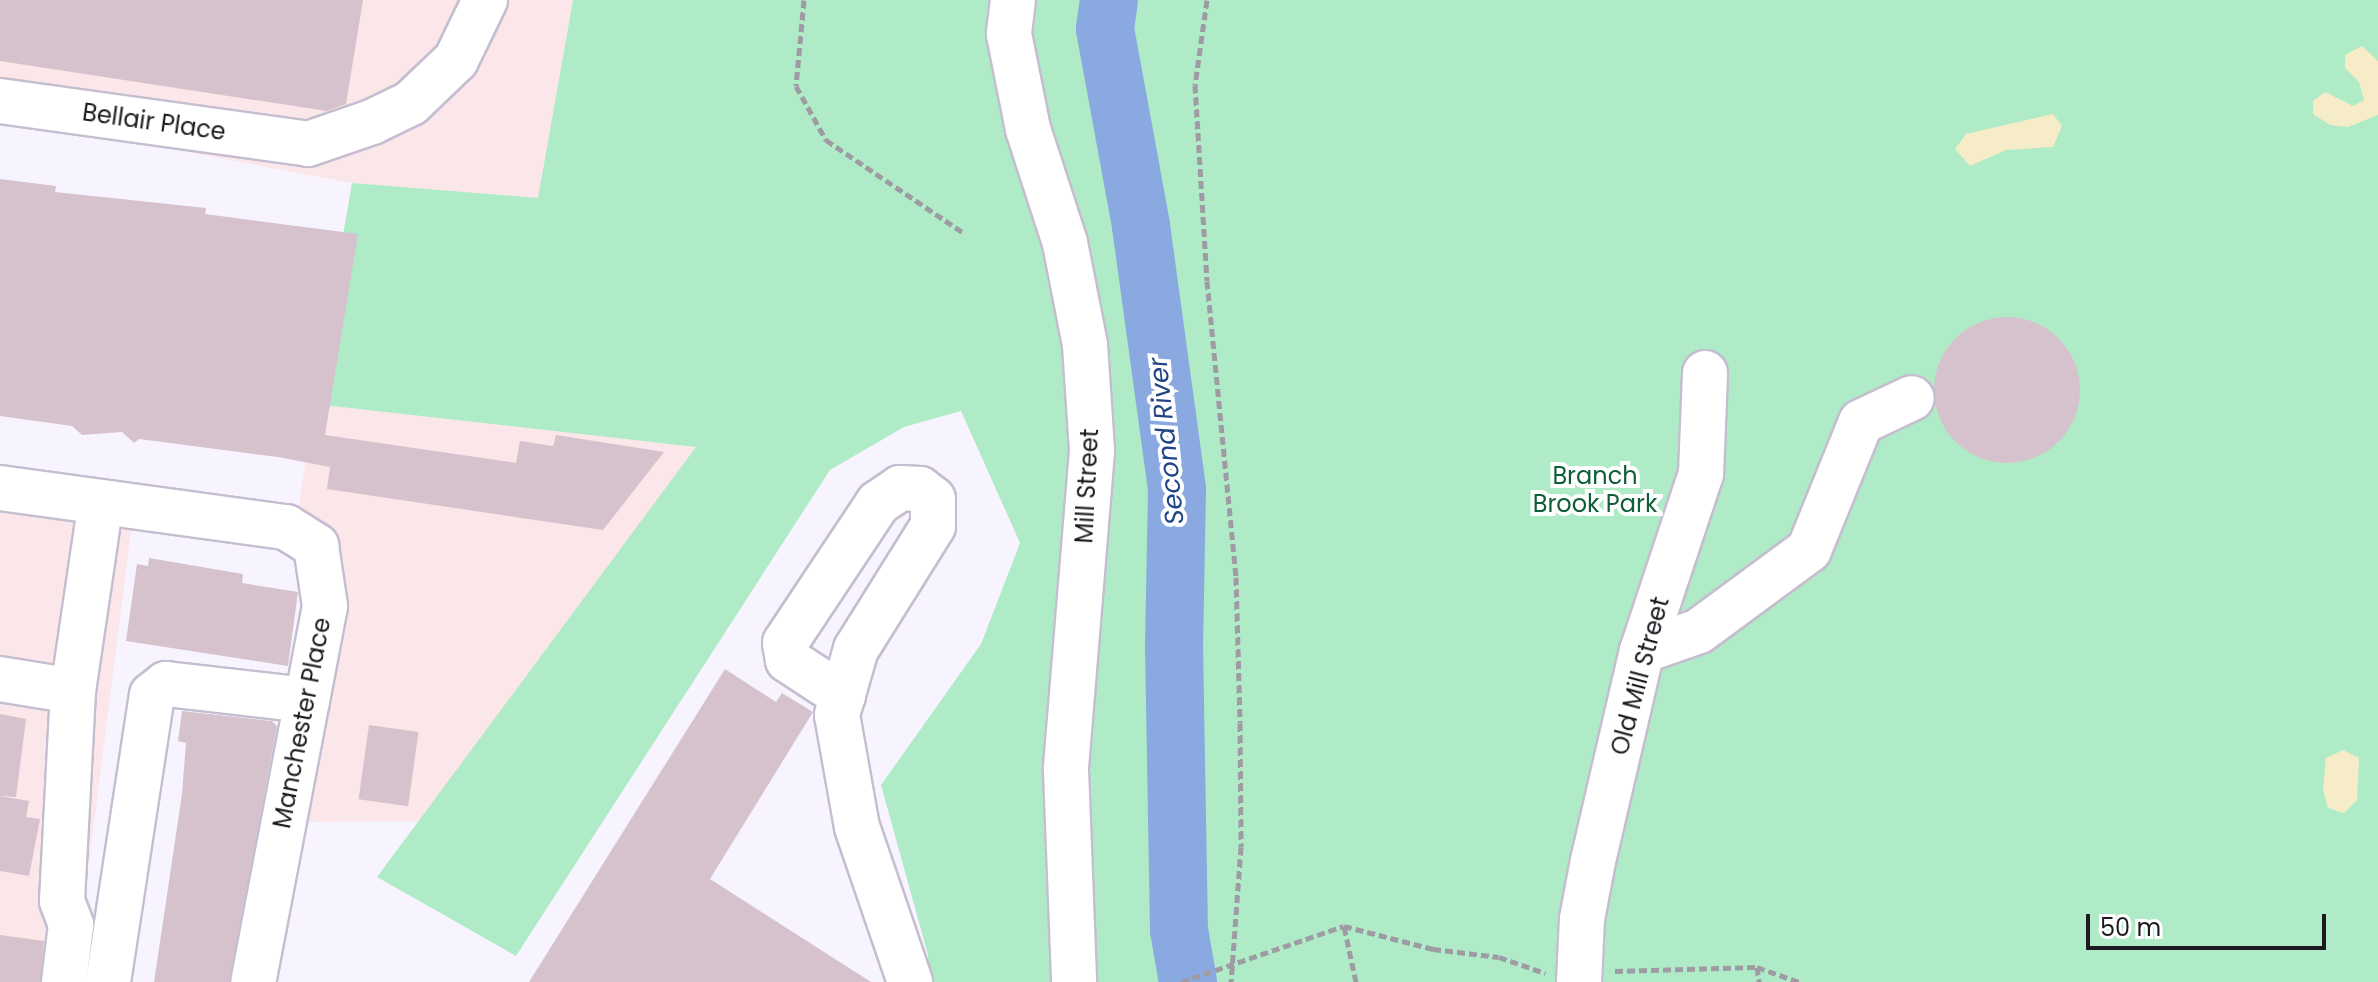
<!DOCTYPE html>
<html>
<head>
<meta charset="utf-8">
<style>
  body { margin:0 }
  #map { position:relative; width:2378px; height:982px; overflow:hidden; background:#f8f4ff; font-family:Poppins,sans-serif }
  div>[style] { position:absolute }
  .industrial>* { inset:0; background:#fbe6e9 }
  .green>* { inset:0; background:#afebc6 }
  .sand>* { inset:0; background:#f6ecc7 }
  .river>* { height:58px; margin:-29px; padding:0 29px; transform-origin:29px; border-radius:29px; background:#8aa9e1 }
  .building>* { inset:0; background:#d5c2cc; transform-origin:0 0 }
  .round { border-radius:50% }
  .path>* { height:5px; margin-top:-2.5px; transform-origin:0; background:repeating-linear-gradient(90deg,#9e9ba4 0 8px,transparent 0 12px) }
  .roads { filter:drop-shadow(2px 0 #c4bed0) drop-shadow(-2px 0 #c4bed0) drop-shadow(0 2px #c4bed0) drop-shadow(0 -2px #c4bed0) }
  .minor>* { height:44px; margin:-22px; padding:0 22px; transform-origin:22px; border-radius:22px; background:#fff }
  .path-bridge>* { height:5px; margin-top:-2.5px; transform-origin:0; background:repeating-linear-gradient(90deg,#9e9ba4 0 8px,transparent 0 12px) }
  span { translate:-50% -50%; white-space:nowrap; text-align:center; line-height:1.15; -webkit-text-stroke:8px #fff; paint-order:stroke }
  .street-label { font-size:24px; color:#1c1a20 }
  .park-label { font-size:24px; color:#0e5e39 }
  .water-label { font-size:26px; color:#204486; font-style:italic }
  .scale { position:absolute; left:2086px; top:914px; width:240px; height:36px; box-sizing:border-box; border:4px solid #1c1a20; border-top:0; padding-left:10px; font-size:24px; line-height:28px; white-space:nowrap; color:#1c1a20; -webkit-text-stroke:6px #fff; paint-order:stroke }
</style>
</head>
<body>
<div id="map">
  <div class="industrial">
    <div style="clip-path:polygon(0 0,573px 0,538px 199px,352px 183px,0 117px)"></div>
    <div style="clip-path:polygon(314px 404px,696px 447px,423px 821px,299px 822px,336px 538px,299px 505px)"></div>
    <div style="clip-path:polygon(0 483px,135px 499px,74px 982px,0 982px)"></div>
  </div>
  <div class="green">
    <div style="clip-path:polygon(573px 0,2378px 0,2378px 982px,928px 982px,928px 955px,881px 785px,981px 644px,1020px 543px,961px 411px,904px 427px,830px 470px,516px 956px,377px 877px,696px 447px,314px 404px,352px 183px,538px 198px)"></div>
  </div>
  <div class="sand">
    <div style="clip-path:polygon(2362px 46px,2378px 61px,2378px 115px,2348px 127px,2330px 125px,2313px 114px,2313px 101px,2325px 92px,2353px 106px,2364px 100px,2359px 82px,2345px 68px,2345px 55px)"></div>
    <div style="clip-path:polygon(2053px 114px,2062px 126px,2053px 147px,2006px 150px,1970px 166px,1955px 149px,1966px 134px)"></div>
    <div style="clip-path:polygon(2343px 750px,2359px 758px,2357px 800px,2344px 813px,2328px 808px,2323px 789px,2326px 758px)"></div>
  </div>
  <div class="river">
    <div style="left:1109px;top:0;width:29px;rotate:98deg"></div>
    <div style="left:1105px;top:29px;width:200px;rotate:79.6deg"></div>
    <div style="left:1141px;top:226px;width:266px;rotate:82.2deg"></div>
    <div style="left:1177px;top:490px;width:155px;rotate:91.1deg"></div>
    <div style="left:1174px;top:645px;width:285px;rotate:89deg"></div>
    <div style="left:1179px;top:930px;width:53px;rotate:80.2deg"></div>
  </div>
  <div class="building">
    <div style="clip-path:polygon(0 0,363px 0,346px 104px,327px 111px,0 61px)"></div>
    <div style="clip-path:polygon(0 179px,56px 186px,55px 192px,206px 208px,205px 214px,358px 234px,325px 435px,516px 463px,520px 441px,553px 446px,556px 435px,664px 452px,603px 530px,327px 489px,330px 467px,278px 457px,139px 439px,134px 443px,122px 432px,82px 435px,72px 426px,0 416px)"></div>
    <div class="round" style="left:1934px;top:317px;width:146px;height:146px"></div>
    <div style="clip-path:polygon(149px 558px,243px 574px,242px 583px,298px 592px,288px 666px,126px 641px,137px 564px,148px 566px)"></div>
    <div style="clip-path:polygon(725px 669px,776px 702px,782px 693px,813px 712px,710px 879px,871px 982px,529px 982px)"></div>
    <div style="clip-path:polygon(182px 711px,272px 721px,277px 726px,229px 982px,154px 982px,182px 794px,186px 743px,178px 741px)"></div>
    <div style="clip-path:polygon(0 714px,26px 719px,16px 797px,0 796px)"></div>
    <div style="left:369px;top:725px;width:50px;height:75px;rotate:8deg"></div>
    <div style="clip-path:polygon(0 796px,29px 801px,26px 817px,40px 819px,29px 876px,0 871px)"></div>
    <div style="clip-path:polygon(0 935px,44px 941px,40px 982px,0 982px)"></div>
  </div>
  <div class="path">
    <div style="left:804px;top:0;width:86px;rotate:95.3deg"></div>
    <div style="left:796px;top:86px;width:62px;rotate:60.9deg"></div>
    <div style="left:826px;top:140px;width:166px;rotate:34deg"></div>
    <div style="left:1207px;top:0;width:86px;rotate:98deg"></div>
    <div style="left:1195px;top:85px;width:196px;rotate:86.5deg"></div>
    <div style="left:1207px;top:281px;width:297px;rotate:84.4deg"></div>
    <div style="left:1236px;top:577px;width:146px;rotate:88.4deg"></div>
    <div style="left:1240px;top:723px;width:124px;rotate:89.5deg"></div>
    <div style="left:1241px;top:847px;width:135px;rotate:94.2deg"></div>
    <div style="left:1757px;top:967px;width:15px;rotate:82deg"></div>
    <div style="left:1615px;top:971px;width:142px;rotate:-1.6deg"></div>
    <div style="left:1757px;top:967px;width:45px;rotate:19.7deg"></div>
    <div style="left:1356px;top:982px;width:57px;rotate:-102.1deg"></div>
    <div style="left:1344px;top:926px;width:92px;rotate:14.5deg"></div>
    <div style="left:1433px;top:949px;width:66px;rotate:6.9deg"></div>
    <div style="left:1499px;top:957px;width:49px;rotate:19.2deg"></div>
  </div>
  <div class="roads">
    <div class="minor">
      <div style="left:1013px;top:0;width:34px;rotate:97deg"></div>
      <div style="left:1009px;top:34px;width:97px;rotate:78.7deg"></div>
      <div style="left:1028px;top:129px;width:120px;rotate:72deg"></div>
      <div style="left:1065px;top:243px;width:104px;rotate:78.9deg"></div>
      <div style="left:1085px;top:345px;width:106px;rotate:86.2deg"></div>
      <div style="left:1092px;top:451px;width:320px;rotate:94.7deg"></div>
      <div style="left:1066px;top:770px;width:212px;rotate:87.8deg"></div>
      <div style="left:0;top:101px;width:311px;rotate:7.9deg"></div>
      <div style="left:308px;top:144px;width:68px;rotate:-19deg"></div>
      <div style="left:372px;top:122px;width:43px;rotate:-26deg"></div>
      <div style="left:411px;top:103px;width:62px;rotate:-43.7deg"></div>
      <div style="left:456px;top:60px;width:67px;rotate:-64.2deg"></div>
      <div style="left:0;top:488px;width:289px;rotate:7.8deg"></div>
      <div style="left:286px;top:527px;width:36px;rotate:32deg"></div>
      <div style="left:316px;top:546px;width:61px;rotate:81.5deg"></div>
      <div style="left:325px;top:606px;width:383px;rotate:100.8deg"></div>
      <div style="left:1642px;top:651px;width:60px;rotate:-19.3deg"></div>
      <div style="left:1699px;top:631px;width:137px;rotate:-36.4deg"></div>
      <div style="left:1809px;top:550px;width:138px;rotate:-67.9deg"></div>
      <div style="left:1861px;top:422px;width:56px;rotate:-25.2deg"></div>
      <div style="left:0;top:679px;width:74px;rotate:9.3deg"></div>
      <div style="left:73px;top:691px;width:210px;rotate:93deg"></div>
      <div style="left:62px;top:901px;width:26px;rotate:69deg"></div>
      <div style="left:71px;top:925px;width:57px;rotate:97deg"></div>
      <div style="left:73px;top:691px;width:191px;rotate:-81.6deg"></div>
      <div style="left:843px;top:696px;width:66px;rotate:-146.8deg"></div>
      <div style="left:788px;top:660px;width:17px;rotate:-100deg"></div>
      <div style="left:785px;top:643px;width:168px;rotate:-56.4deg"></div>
      <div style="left:878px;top:503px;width:27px;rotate:-34deg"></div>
      <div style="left:900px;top:488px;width:20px;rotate:3deg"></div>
      <div style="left:920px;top:489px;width:16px;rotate:38deg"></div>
      <div style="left:933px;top:499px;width:27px;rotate:90deg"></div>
      <div style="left:933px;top:526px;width:145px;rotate:122deg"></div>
      <div style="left:856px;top:649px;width:69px;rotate:106.1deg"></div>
      <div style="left:837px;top:715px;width:114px;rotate:79.9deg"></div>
      <div style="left:857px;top:827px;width:164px;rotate:71.1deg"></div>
      <div style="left:108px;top:982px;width:290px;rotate:-81.3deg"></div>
      <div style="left:152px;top:695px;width:18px;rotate:-38deg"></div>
      <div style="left:166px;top:684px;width:142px;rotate:6.5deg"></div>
      <div style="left:1579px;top:982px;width:63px;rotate:-87.3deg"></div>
      <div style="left:1582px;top:919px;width:59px;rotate:-79.3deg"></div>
      <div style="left:1593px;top:861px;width:216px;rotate:-76.9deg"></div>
      <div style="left:1642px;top:651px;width:187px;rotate:-71.6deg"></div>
      <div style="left:1701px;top:474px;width:101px;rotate:-87.7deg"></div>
    </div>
  </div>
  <div class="path-bridge">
    <div style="left:1181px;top:982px;width:172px;rotate:-19deg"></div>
  </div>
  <div class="street-label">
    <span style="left:154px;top:122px;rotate:8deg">Bellair Place</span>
    <span style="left:1087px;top:486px;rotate:-87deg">Mill Street</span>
    <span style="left:1640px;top:676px;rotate:-75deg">Old Mill Street</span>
    <span style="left:302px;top:723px;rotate:-79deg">Manchester Place</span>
  </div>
  <div class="park-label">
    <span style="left:1595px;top:490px">Branch<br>Brook Park</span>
  </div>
  <div class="water-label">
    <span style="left:1167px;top:441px;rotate:-96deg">Second River</span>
  </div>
  <div class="scale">50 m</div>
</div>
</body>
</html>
